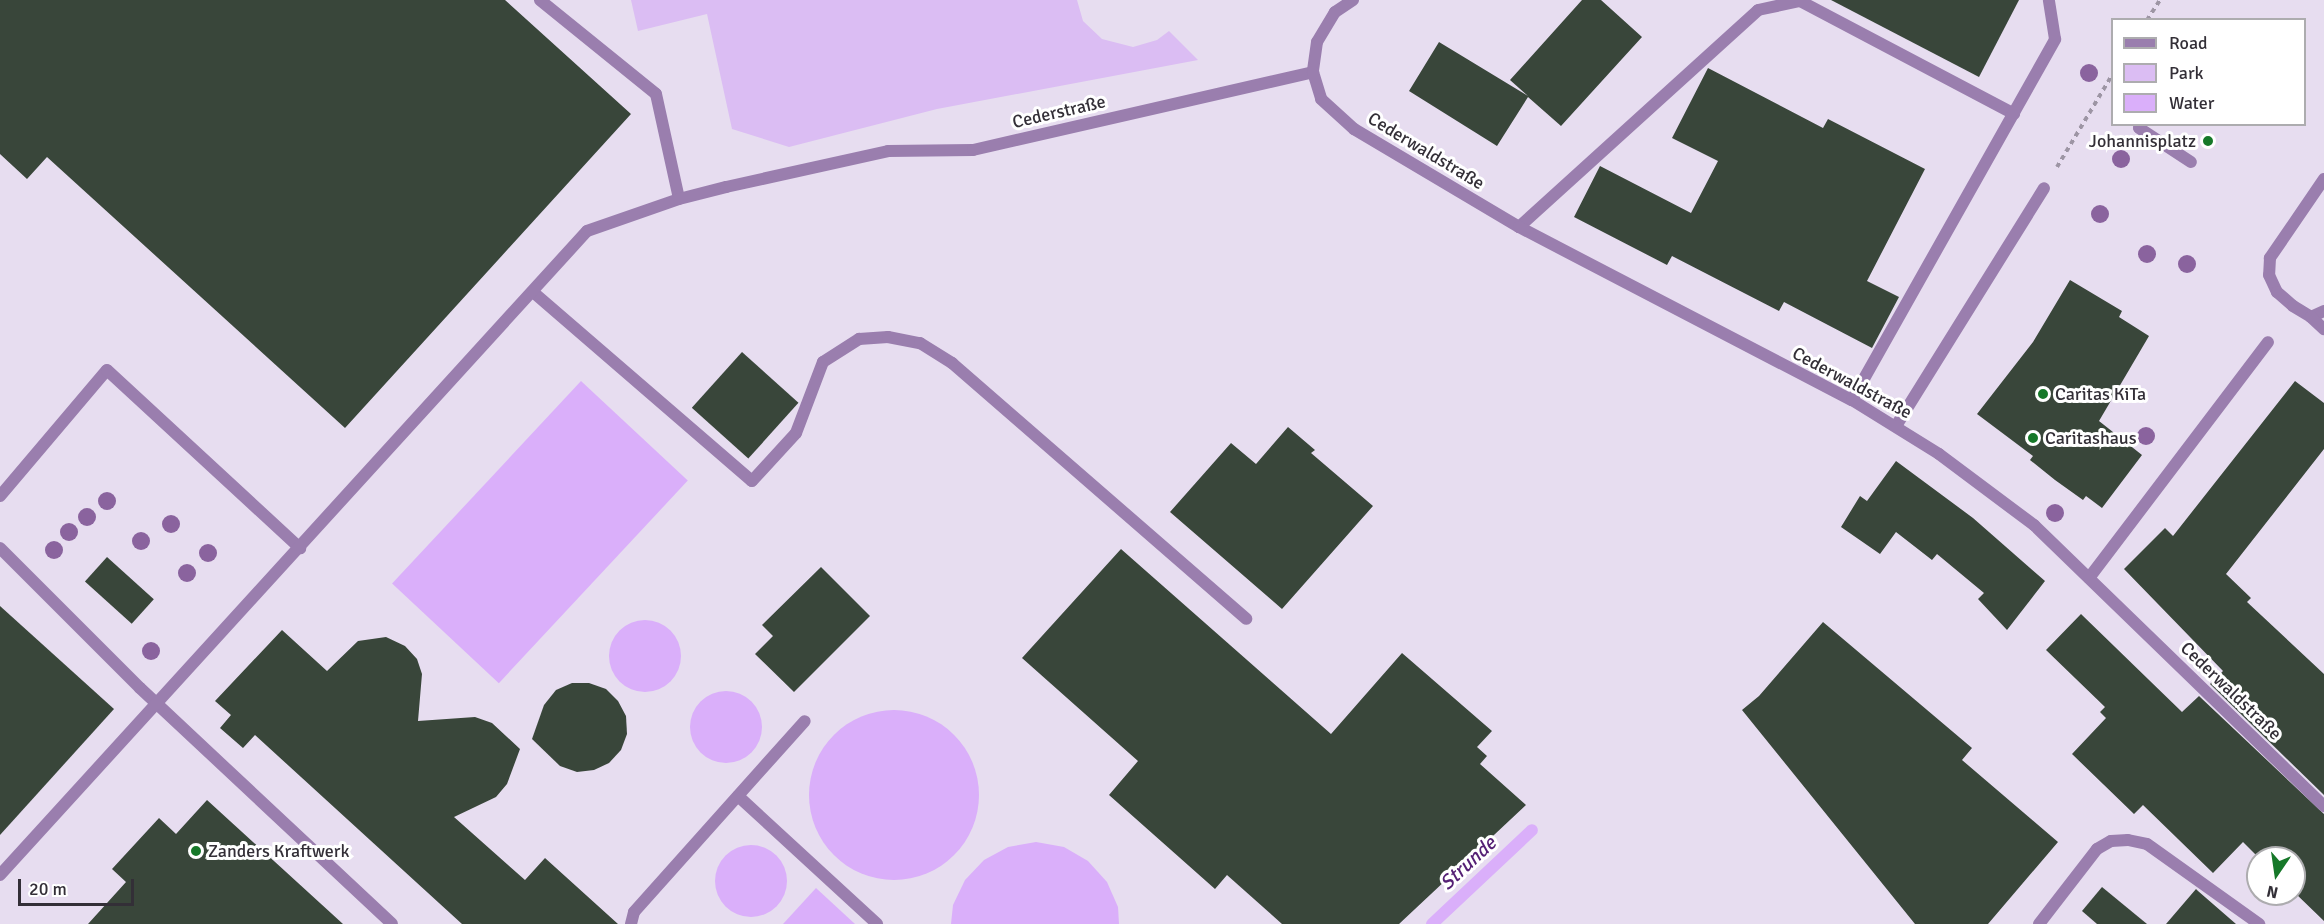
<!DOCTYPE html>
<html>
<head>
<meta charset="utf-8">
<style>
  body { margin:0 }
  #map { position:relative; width:2324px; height:924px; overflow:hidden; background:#e7ddf0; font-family:Signika,sans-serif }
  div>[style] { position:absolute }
  .green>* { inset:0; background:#dbbdf3 }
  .water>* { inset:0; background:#daaffa; transform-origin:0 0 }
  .round { border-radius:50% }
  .stream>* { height:12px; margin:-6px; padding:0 6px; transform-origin:6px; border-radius:6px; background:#daaffa }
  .building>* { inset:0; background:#39463a; transform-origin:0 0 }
  .path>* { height:4px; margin-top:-2px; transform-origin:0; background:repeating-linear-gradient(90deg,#9d95a4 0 4.5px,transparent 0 9px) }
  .service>* { height:12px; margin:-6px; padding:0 6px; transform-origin:6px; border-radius:6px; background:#9a7eae }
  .minor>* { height:12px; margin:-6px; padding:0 6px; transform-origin:6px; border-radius:6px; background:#9a7eae }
  .tertiary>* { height:12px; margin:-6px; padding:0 6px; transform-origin:6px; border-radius:6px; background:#9a7eae }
  .trees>* { width:18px; height:18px; margin:-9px; border-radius:50%; background:#8a639e }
  .dots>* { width:16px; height:16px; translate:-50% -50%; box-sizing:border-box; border:3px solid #fff; border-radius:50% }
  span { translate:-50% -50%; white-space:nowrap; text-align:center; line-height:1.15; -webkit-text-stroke:6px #fff; paint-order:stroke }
  .street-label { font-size:18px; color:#332f37 }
  .poi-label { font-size:18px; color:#332f37 }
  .right { translate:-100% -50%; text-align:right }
  .left { translate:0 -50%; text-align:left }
  .water-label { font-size:20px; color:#552075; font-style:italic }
  .legend { position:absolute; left:2111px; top:18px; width:195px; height:108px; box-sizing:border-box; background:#fff; border:2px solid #adacaf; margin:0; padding:8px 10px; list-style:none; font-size:18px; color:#332f37 }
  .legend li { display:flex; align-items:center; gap:12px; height:30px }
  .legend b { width:30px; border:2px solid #adacaf }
  .north { position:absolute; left:2246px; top:846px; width:60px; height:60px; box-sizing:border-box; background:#fff; border:2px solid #adacaf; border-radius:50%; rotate:193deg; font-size:16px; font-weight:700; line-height:24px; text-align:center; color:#332f37 }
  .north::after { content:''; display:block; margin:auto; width:21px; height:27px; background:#167829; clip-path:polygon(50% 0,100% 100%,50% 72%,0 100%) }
  .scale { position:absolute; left:18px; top:879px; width:116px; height:27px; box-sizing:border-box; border:3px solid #332f37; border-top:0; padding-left:8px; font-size:18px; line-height:21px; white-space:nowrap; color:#332f37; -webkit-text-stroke:4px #fff; paint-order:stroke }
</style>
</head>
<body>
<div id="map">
  <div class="green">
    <div style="clip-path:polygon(631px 0,1077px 0,1083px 21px,1102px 39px,1133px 47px,1157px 40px,1169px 31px,1198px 60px,937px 109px,789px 147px,732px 129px,707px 14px,638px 31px)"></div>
  </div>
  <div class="water">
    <div style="left:581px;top:381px;width:146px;height:277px;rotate:43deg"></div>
    <div class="round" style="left:609px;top:620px;width:72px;height:72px"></div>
    <div class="round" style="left:690px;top:691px;width:72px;height:72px"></div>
    <div class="round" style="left:809px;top:710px;width:170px;height:170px"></div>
    <div style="clip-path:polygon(1036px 842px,1064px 847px,1088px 861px,1107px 882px,1118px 907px,1119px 924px,951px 924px,953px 905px,965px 880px,984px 860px,1008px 847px)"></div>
    <div class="round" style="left:715px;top:845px;width:72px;height:72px"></div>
    <div style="clip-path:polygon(816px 888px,855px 924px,783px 924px)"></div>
  </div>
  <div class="stream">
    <div style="left:1432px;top:924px;width:137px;rotate:-43.2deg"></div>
  </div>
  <div class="building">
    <div style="clip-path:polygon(0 0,505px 0,631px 114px,345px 428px,47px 157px,27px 179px,0 154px)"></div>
    <div style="clip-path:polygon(1582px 0,1601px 0,1642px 37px,1561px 126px,1528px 97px,1497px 146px,1409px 91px,1439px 42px,1528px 96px,1510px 80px)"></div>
    <div style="clip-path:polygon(1831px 0,2019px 0,1979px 77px)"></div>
    <div style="clip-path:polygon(1708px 68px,1823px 128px,1828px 119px,1925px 169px,1867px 281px,1899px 297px,1872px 348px,1784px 302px,1779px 311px,1672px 256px,1667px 265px,1574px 217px,1600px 166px,1691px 213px,1718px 161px,1672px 138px)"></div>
    <div style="clip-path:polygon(2070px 280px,2122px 311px,2119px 317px,2149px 336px,2099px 421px,2142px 455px,2102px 508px,2086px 496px,2083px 500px,2055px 480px,2030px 460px,2033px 456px,1977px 414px,2033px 342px)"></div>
    <div style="left:742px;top:352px;width:76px;height:75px;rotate:42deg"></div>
    <div style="clip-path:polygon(2295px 381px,2324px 403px,2324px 449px,2226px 574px,2251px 598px,2247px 602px,2324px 674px,2324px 795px,2210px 684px,2223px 671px,2124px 569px,2165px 528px,2173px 536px)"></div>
    <div style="clip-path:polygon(1288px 427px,1315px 450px,1311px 453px,1373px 506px,1282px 609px,1170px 512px,1231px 443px,1256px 464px)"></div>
    <div style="clip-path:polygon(1896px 461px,1973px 518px,2045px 581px,2007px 630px,1978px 599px,1984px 593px,1937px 554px,1932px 560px,1896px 532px,1880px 554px,1841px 527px,1860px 496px,1867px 501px)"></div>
    <div style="clip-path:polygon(1121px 549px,1331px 734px,1402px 653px,1492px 731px,1477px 747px,1487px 756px,1480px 764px,1526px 805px,1399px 924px,1282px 924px,1227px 875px,1215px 889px,1109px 795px,1138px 761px,1022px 658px)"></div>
    <div style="left:107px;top:557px;width:63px;height:33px;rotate:42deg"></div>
    <div style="clip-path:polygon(821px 567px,870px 616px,794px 692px,755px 654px,773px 636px,762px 625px)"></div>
    <div style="clip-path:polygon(0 606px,114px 709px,0 835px)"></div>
    <div style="clip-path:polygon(2081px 614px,2182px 712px,2199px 696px,2324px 814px,2324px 921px,2294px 892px,2294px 858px,2259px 858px,2243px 842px,2213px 873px,2143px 805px,2134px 814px,2072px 754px,2106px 718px,2100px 712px,2105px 707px,2046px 650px)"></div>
    <div style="clip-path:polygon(1823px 622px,1972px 748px,1962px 760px,2058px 842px,1988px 924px,1915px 924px,1742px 710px,1759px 696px)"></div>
    <div style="clip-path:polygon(282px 630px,327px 671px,358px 641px,386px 637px,405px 646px,417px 659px,422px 674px,418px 721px,475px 717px,492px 723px,520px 749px,507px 784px,496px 797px,454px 817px,525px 880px,545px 858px,618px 924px,462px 924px,255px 735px,243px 748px,220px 728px,231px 715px,215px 701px)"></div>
    <div style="clip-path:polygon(572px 683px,589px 683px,606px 689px,618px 701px,626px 716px,627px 734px,621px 750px,609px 763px,594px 770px,577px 772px,560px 766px,532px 739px,544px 705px,556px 690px)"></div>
    <div style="clip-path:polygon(207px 800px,343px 924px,88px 924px,126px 882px,112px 869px,159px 818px,176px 834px)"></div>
    <div style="clip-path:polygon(2102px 887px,2147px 924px,2097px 924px,2082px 911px)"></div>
    <div style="clip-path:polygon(2196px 889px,2198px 891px,2236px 924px,2166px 924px)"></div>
  </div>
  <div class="path">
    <div style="left:2147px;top:20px;width:24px;rotate:-57deg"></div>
    <div style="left:2057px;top:167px;width:107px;rotate:-59.1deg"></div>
  </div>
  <div class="service">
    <div style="left:540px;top:0;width:149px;rotate:39deg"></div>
    <div style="left:656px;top:94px;width:107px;rotate:77.6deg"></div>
    <div style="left:2141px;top:124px;width:4px;rotate:117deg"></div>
    <div style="left:2139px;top:128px;width:62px;rotate:33.2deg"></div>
    <div style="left:2324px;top:179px;width:96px;rotate:124.4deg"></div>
    <div style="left:2270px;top:258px;width:17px;rotate:93deg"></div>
    <div style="left:2269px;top:275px;width:19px;rotate:65deg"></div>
    <div style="left:2277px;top:292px;width:21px;rotate:41deg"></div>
    <div style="left:2293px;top:306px;width:21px;rotate:31deg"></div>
    <div style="left:2311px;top:317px;width:14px;rotate:-25deg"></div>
    <div style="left:1519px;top:227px;width:323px;rotate:-42.2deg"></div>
    <div style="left:1758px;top:10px;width:43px;rotate:-12.1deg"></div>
    <div style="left:1800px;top:1px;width:242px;rotate:27.8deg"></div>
    <div style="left:533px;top:292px;width:289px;rotate:40.8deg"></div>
    <div style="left:752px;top:481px;width:65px;rotate:-47.5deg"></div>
    <div style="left:796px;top:433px;width:76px;rotate:-69.2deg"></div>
    <div style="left:823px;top:362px;width:43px;rotate:-32.6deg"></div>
    <div style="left:859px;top:339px;width:29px;rotate:-4deg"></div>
    <div style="left:888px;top:337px;width:33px;rotate:11deg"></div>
    <div style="left:920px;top:343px;width:38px;rotate:32deg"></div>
    <div style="left:952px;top:363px;width:390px;rotate:41deg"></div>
    <div style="left:2311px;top:317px;width:18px;rotate:43deg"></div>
    <div style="left:1852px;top:400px;width:414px;rotate:-60.6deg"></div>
    <div style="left:2055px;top:39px;width:39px;rotate:-99deg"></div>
    <div style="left:1896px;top:426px;width:280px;rotate:-58.1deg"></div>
    <div style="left:0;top:496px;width:165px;rotate:-49.7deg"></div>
    <div style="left:107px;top:370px;width:263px;rotate:42.7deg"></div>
    <div style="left:0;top:548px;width:198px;rotate:45deg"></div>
    <div style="left:140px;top:688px;width:345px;rotate:43.1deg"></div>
    <div style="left:2089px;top:578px;width:296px;rotate:-52.8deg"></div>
    <div style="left:738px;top:796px;width:189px;rotate:42.6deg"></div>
    <div style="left:0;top:875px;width:871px;rotate:-47.65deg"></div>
    <div style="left:587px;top:231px;width:97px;rotate:-19.2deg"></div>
    <div style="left:679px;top:199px;width:49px;rotate:-14.3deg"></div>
    <div style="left:631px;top:924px;width:12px;rotate:-76deg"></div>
    <div style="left:634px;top:912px;width:256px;rotate:-48.2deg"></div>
    <div style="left:2039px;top:924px;width:95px;rotate:-52.3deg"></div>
    <div style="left:2097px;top:849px;width:16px;rotate:-30deg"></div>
    <div style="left:2111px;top:841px;width:17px;rotate:-3deg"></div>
    <div style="left:2128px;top:840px;width:19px;rotate:12deg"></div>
    <div style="left:2147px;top:844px;width:138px;rotate:35.5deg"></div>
  </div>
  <div class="minor">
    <div style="left:726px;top:187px;width:166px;rotate:-12.5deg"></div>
    <div style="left:888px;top:151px;width:85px;rotate:-0.7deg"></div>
    <div style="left:973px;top:150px;width:349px;rotate:-12.9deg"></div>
  </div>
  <div class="tertiary">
    <div style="left:1353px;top:0;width:22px;rotate:146deg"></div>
    <div style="left:1335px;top:12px;width:35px;rotate:121deg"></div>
    <div style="left:1317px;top:42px;width:30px;rotate:98deg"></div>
    <div style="left:1313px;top:72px;width:28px;rotate:73deg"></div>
    <div style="left:1321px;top:99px;width:45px;rotate:42.3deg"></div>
    <div style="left:1354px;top:129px;width:192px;rotate:30.7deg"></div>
    <div style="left:1519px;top:227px;width:375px;rotate:27.5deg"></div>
    <div style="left:1852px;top:400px;width:102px;rotate:31.8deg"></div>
    <div style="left:1939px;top:454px;width:119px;rotate:36.8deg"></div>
    <div style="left:2034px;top:525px;width:404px;rotate:44.1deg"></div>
  </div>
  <div class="trees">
    <div style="left:2089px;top:73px"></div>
    <div style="left:2121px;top:159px"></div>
    <div style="left:2100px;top:214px"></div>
    <div style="left:2147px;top:254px"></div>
    <div style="left:2187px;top:264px"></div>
    <div style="left:2146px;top:436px"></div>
    <div style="left:107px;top:501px"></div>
    <div style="left:2055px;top:513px"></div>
    <div style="left:87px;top:517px"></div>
    <div style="left:171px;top:524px"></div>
    <div style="left:69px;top:532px"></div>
    <div style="left:141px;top:541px"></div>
    <div style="left:54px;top:550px"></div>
    <div style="left:208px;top:553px"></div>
    <div style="left:187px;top:573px"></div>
    <div style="left:151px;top:651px"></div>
  </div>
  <div class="dots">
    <div style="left:2208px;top:141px;background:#167829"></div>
    <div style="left:2043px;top:394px;background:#167829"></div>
    <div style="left:2033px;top:438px;background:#167829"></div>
    <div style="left:196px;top:851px;background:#167829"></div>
  </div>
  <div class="street-label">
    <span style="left:1059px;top:112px;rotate:-13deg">Cederstraße</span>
    <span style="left:1426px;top:151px;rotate:31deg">Cederwaldstraße</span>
    <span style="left:1852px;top:383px;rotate:28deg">Cederwaldstraße</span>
    <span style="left:2231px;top:691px;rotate:44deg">Cederwaldstraße</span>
  </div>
  <div class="poi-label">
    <span class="right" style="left:2196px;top:141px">Johannisplatz</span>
    <span class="left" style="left:2055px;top:394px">Caritas KiTa</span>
    <span class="left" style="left:2045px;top:438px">Caritashaus</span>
    <span class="left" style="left:208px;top:851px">Zanders Kraftwerk</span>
  </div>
  <div class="water-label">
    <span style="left:1468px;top:863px;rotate:-43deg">Strunde</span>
  </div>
  <ul class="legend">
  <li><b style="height:8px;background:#9a7eae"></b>Road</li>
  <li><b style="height:16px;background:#dbbdf3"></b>Park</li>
  <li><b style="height:16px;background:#daaffa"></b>Water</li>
  </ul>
  <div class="north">N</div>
  <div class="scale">20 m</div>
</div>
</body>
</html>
